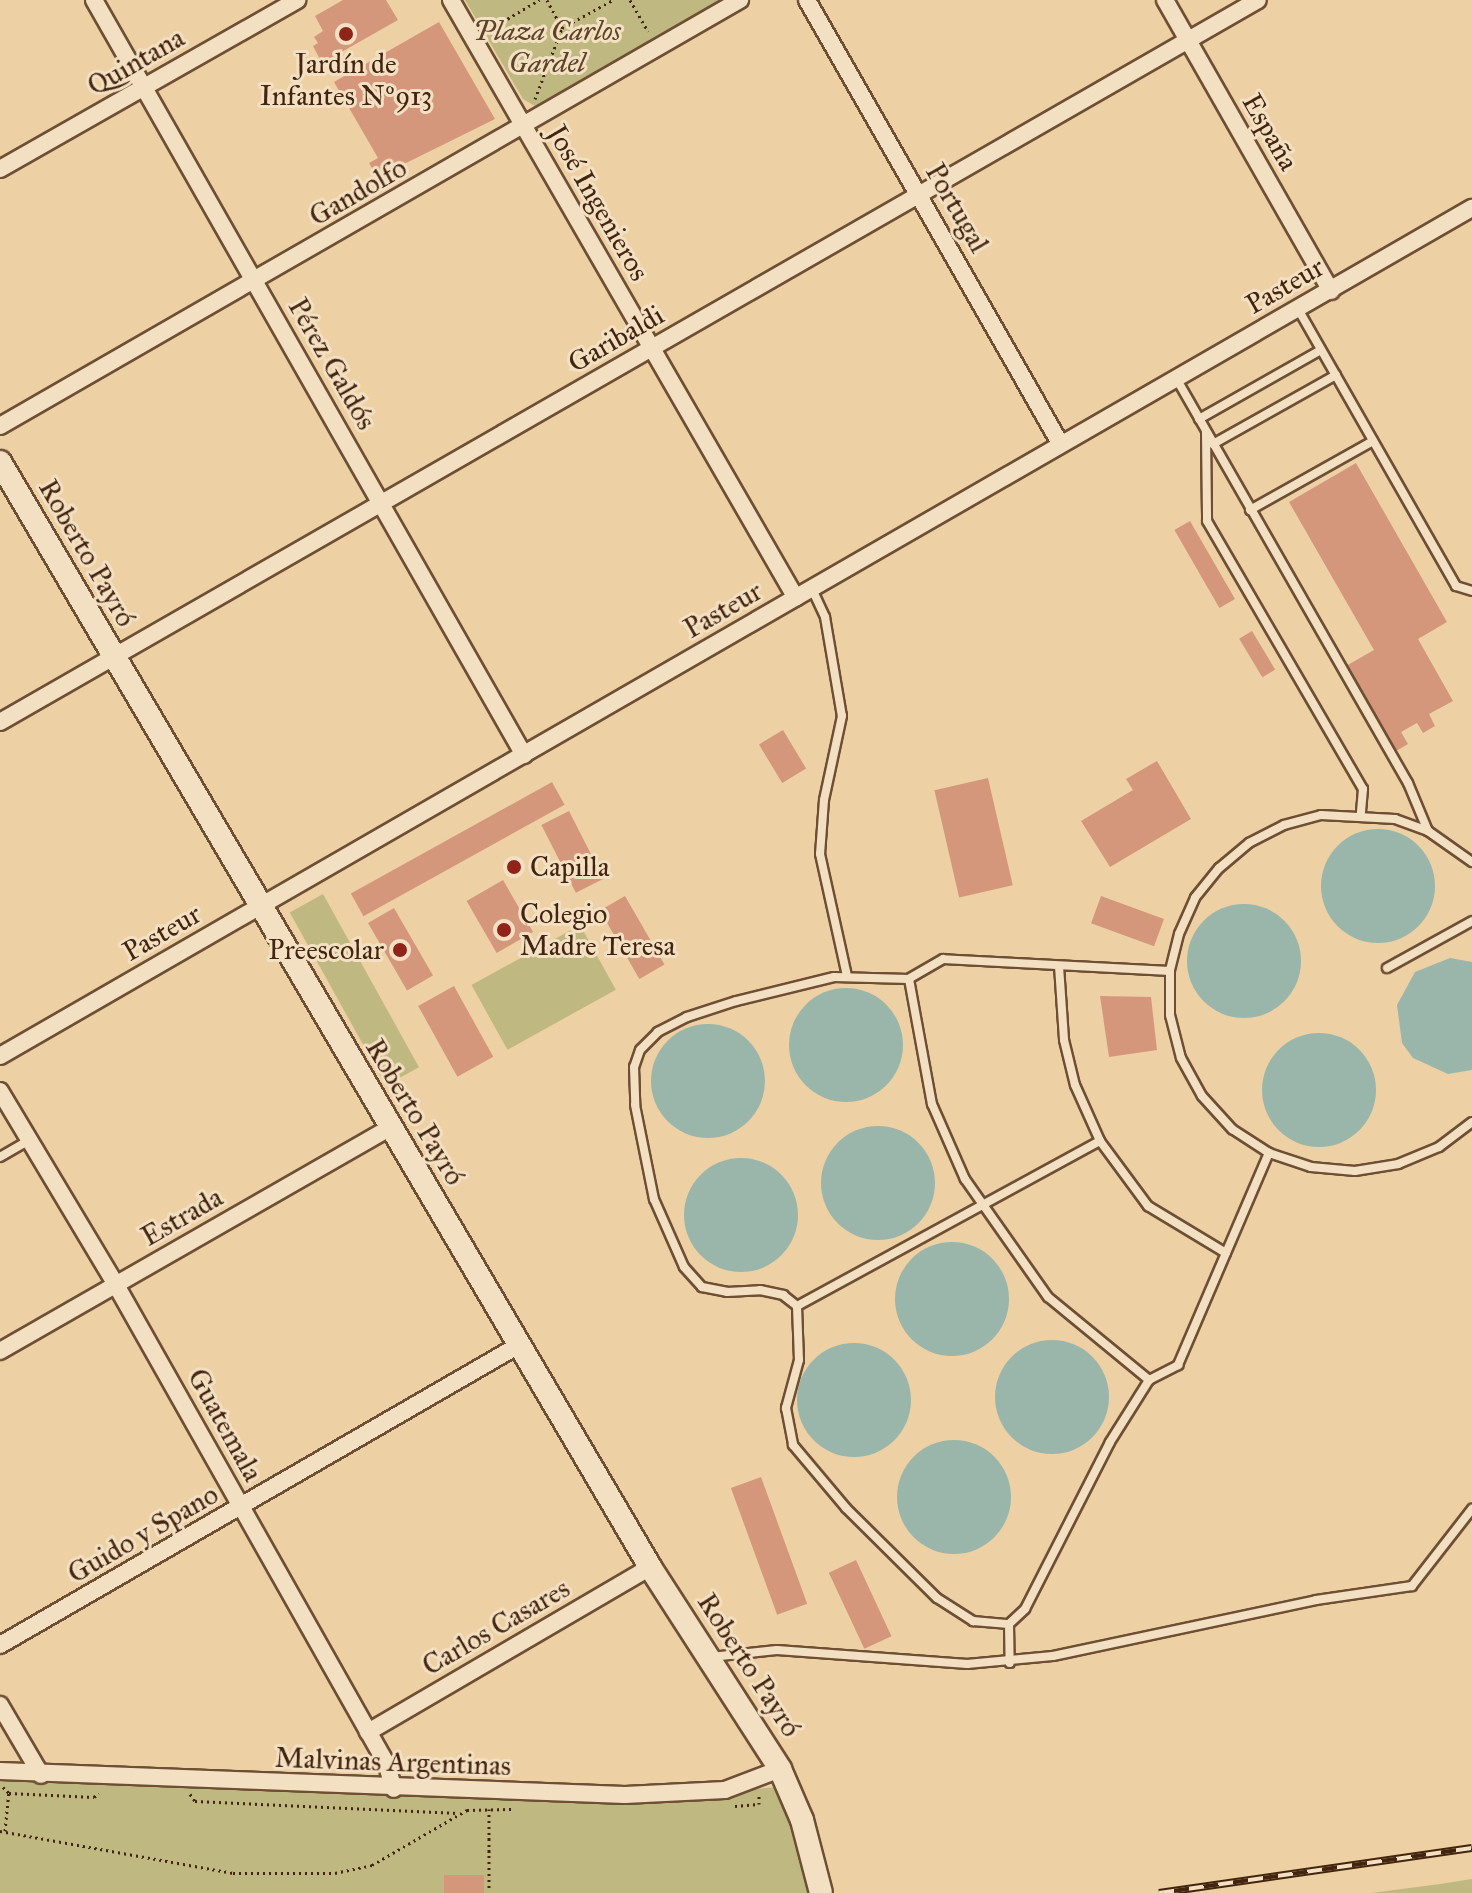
<!DOCTYPE html>
<html>
<head>
<meta charset="utf-8">
<style>
  body { margin:0 }
  #map { position:relative; width:1472px; height:1893px; overflow:hidden; background:#edd0a3; font-family:"IM FELL Great Primer",serif }
  div>[style] { position:absolute }
  .green>* { inset:0; background:#bfb981; transform-origin:0 0 }
  .water>* { inset:0; background:#9ab6ab }
  .round { border-radius:50% }
  .building>* { inset:0; background:#d5977c; transform-origin:0 0 }
  .path>* { height:3px; margin-top:-1.5px; transform-origin:0; background:repeating-linear-gradient(90deg,#43240f 0 2px,transparent 0 6px) }
  .roads { filter:drop-shadow(2px 0 #6e4f34) drop-shadow(-2px 0 #6e4f34) drop-shadow(0 2px #6e4f34) drop-shadow(0 -2px #6e4f34) }
  .lane>* { height:8px; margin:-4px; padding:0 4px; transform-origin:4px; border-radius:4px; background:#f3e0c3 }
  .street>* { height:16px; margin:-8px; padding:0 8px; transform-origin:8px; border-radius:8px; background:#f3e0c3 }
  .secondary>* { height:22px; margin:-11px; padding:0 11px; transform-origin:11px; border-radius:11px; background:#f3e0c3 }
  .rail>* { height:8px; margin-top:-4px; transform-origin:0; background:repeating-linear-gradient(90deg,#f3e0c3 0 15px,#43240f 0 30px); box-sizing:border-box; border-block:2px solid #43240f }
  .dots>* { width:22px; height:22px; translate:-50% -50%; box-sizing:border-box; border:4px solid #f3e0c3; border-radius:50% }
  span { translate:-50% -50%; white-space:nowrap; text-align:center; line-height:1.15; -webkit-text-stroke:6px #f3e0c3; paint-order:stroke }
  .park-label { font-size:28px; color:#5c4226; font-style:italic }
  .street-label { font-size:28px; color:#43240f }
  .poi-label { font-size:28px; color:#43240f }
  .left { translate:0 -50%; text-align:left }
  .right { translate:-100% -50%; text-align:right }
</style>
</head>
<body>
<div id="map">
  <div class="green">
    <div style="clip-path:polygon(465px 0,722px 0,535px 106px,523px 99px)"></div>
    <div style="left:323px;top:894px;width:198px;height:38px;rotate:61deg"></div>
    <div style="left:580px;top:925px;width:74px;height:124px;rotate:61deg"></div>
    <div style="clip-path:polygon(0 1776px,622px 1800px,778px 1787px,785px 1792px,813px 1893px,0 1893px)"></div>
    <div style="clip-path:polygon(1472px 1879px,1472px 1893px,1371px 1893px,1440px 1884px)"></div>
  </div>
  <div class="water">
    <div class="round" style="left:1321px;top:829px;width:114px;height:114px"></div>
    <div class="round" style="left:1187px;top:904px;width:114px;height:114px"></div>
    <div style="clip-path:polygon(1450px 958px,1472px 962px,1472px 1070px,1448px 1074px,1413px 1058px,1402px 1043px,1397px 1005px,1415px 972px)"></div>
    <div class="round" style="left:789px;top:988px;width:114px;height:114px"></div>
    <div class="round" style="left:651px;top:1024px;width:114px;height:114px"></div>
    <div class="round" style="left:1262px;top:1033px;width:114px;height:114px"></div>
    <div class="round" style="left:821px;top:1126px;width:114px;height:114px"></div>
    <div class="round" style="left:684px;top:1158px;width:114px;height:114px"></div>
    <div class="round" style="left:895px;top:1242px;width:114px;height:114px"></div>
    <div class="round" style="left:995px;top:1340px;width:114px;height:114px"></div>
    <div class="round" style="left:797px;top:1343px;width:114px;height:114px"></div>
    <div class="round" style="left:897px;top:1440px;width:114px;height:114px"></div>
  </div>
  <div class="building">
    <div style="clip-path:polygon(343px 0,386px 0,398px 20px,322px 63px,313px 46px,318px 43px,314px 37px,323px 31px,315px 16px)"></div>
    <div style="clip-path:polygon(439px 22px,495px 119px,396px 168px,400px 175px,382px 185px,369px 163px,378px 158px,334px 82px)"></div>
    <div style="clip-path:polygon(1356px 463px,1447px 622px,1418px 639px,1453px 701px,1429px 714px,1435px 726px,1423px 733px,1417px 723px,1401px 732px,1408px 744px,1396px 751px,1346px 666px,1374px 650px,1289px 502px)"></div>
    <div style="left:1190px;top:521px;width:90px;height:18px;rotate:60deg"></div>
    <div style="left:1252px;top:631px;width:45px;height:15px;rotate:59deg"></div>
    <div style="left:783px;top:730px;width:45px;height:28px;rotate:59deg"></div>
    <div style="clip-path:polygon(1157px 761px,1191px 819px,1110px 867px,1081px 821px,1133px 790px,1126px 779px)"></div>
    <div style="left:988px;top:778px;width:110px;height:55px;rotate:77deg"></div>
    <div style="left:552px;top:782px;width:26px;height:230px;rotate:61deg"></div>
    <div style="left:569px;top:811px;width:76px;height:31px;rotate:63deg"></div>
    <div style="left:503px;top:880px;width:60px;height:42px;rotate:60deg"></div>
    <div style="left:625px;top:896px;width:79px;height:29px;rotate:60deg"></div>
    <div style="left:1101px;top:896px;width:67px;height:29px;rotate:20deg"></div>
    <div style="left:394px;top:908px;width:78px;height:30px;rotate:60deg"></div>
    <div style="left:454px;top:986px;width:81px;height:41px;rotate:61deg"></div>
    <div style="clip-path:polygon(1100px 996px,1151px 997px,1157px 1050px,1109px 1057px)"></div>
    <div style="left:761px;top:1477px;width:135px;height:32px;rotate:70deg"></div>
    <div style="left:856px;top:1560px;width:84px;height:30px;rotate:65deg"></div>
    <div style="left:444px;top:1875px;width:40px;height:18px"></div>
  </div>
  <div class="path">
    <div style="left:547px;top:0;width:32px;rotate:62deg"></div>
    <div style="left:562px;top:28px;width:58px;rotate:-28.8deg"></div>
    <div style="left:630px;top:0;width:36px;rotate:60deg"></div>
    <div style="left:487px;top:31px;width:61px;rotate:-30.8deg"></div>
    <div style="left:535px;top:99px;width:76px;rotate:-69.2deg"></div>
    <div style="left:3px;top:1787px;width:8px;rotate:45deg"></div>
    <div style="left:9px;top:1793px;width:85px;rotate:2.7deg"></div>
    <div style="left:94px;top:1797px;width:6px;rotate:-39deg"></div>
    <div style="left:190px;top:1794px;width:9px;rotate:54deg"></div>
    <div style="left:195px;top:1801px;width:264px;rotate:2.6deg"></div>
    <div style="left:735px;top:1806px;width:24px;rotate:-5deg"></div>
    <div style="left:759px;top:1804px;width:8px;rotate:-90deg"></div>
    <div style="left:0;top:1831px;width:237px;rotate:10.2deg"></div>
    <div style="left:233px;top:1873px;width:102px"></div>
    <div style="left:335px;top:1873px;width:38px;rotate:-12deg"></div>
    <div style="left:372px;top:1865px;width:110px;rotate:-30.1deg"></div>
    <div style="left:467px;top:1810px;width:45px;rotate:-1.3deg"></div>
    <div style="left:5px;top:1831px;width:40px;rotate:-84.3deg"></div>
    <div style="left:489px;top:1888px;width:79px;rotate:-90deg"></div>
  </div>
  <div class="roads">
    <div class="lane">
      <div style="left:1298px;top:309px;width:319px;rotate:60.3deg"></div>
      <div style="left:1456px;top:586px;width:17px;rotate:17deg"></div>
      <div style="left:1176px;top:378px;width:467px;rotate:60.2deg"></div>
      <div style="left:1408px;top:783px;width:52px;rotate:67.4deg"></div>
      <div style="left:1199px;top:419px;width:140px;rotate:-29.5deg"></div>
      <div style="left:1206px;top:433px;width:88px;rotate:89.3deg"></div>
      <div style="left:1207px;top:521px;width:310px;rotate:59.8deg"></div>
      <div style="left:1363px;top:789px;width:24px;rotate:95deg"></div>
      <div style="left:1213px;top:444px;width:141px;rotate:-29.3deg"></div>
      <div style="left:1250px;top:510px;width:141px;rotate:-29.3deg"></div>
      <div style="left:812px;top:589px;width:31px;rotate:65deg"></div>
      <div style="left:825px;top:617px;width:100px;rotate:80.3deg"></div>
      <div style="left:842px;top:716px;width:86px;rotate:102.1deg"></div>
      <div style="left:824px;top:800px;width:54px;rotate:94.2deg"></div>
      <div style="left:820px;top:854px;width:125px;rotate:77.5deg"></div>
      <div style="left:1472px;top:862px;width:54px;rotate:-144.8deg"></div>
      <div style="left:1428px;top:831px;width:35px;rotate:-160deg"></div>
      <div style="left:1395px;top:819px;width:74px;rotate:-176.9deg"></div>
      <div style="left:1321px;top:815px;width:38px;rotate:165deg"></div>
      <div style="left:1284px;top:825px;width:39px;rotate:153deg"></div>
      <div style="left:1249px;top:843px;width:39px;rotate:140deg"></div>
      <div style="left:1219px;top:868px;width:38px;rotate:129deg"></div>
      <div style="left:1195px;top:898px;width:39px;rotate:114deg"></div>
      <div style="left:1179px;top:934px;width:38px;rotate:104deg"></div>
      <div style="left:1170px;top:971px;width:44px;rotate:90deg"></div>
      <div style="left:1170px;top:1015px;width:44px;rotate:75.7deg"></div>
      <div style="left:1181px;top:1058px;width:43px;rotate:61.1deg"></div>
      <div style="left:1202px;top:1096px;width:45px;rotate:47.7deg"></div>
      <div style="left:1232px;top:1129px;width:44px;rotate:33deg"></div>
      <div style="left:1269px;top:1153px;width:44px;rotate:18.4deg"></div>
      <div style="left:1311px;top:1167px;width:44px;rotate:5.2deg"></div>
      <div style="left:1355px;top:1171px;width:44px;rotate:-9.2deg"></div>
      <div style="left:1398px;top:1164px;width:44px;rotate:-22.5deg"></div>
      <div style="left:1439px;top:1147px;width:41px;rotate:-37.1deg"></div>
      <div style="left:1059px;top:966px;width:74px;rotate:86.1deg"></div>
      <div style="left:1064px;top:1040px;width:46px;rotate:76.3deg"></div>
      <div style="left:1075px;top:1085px;width:61px;rotate:65.9deg"></div>
      <div style="left:1100px;top:1141px;width:81px;rotate:53.6deg"></div>
      <div style="left:1148px;top:1206px;width:91px;rotate:31.1deg"></div>
      <div style="left:1387px;top:968px;width:97px;rotate:-28.9deg"></div>
      <div style="left:1170px;top:971px;width:227px;rotate:-177deg"></div>
      <div style="left:943px;top:959px;width:39px;rotate:150deg"></div>
      <div style="left:909px;top:979px;width:127px;rotate:79.6deg"></div>
      <div style="left:932px;top:1104px;width:82px;rotate:66.3deg"></div>
      <div style="left:965px;top:1179px;width:144px;rotate:54.9deg"></div>
      <div style="left:1048px;top:1297px;width:131px;rotate:39.4deg"></div>
      <div style="left:1149px;top:1380px;width:33px;rotate:-27deg"></div>
      <div style="left:1178px;top:1365px;width:231px;rotate:-66.8deg"></div>
      <div style="left:909px;top:979px;width:75px;rotate:-178.5deg"></div>
      <div style="left:834px;top:977px;width:101px;rotate:166.2deg"></div>
      <div style="left:736px;top:1001px;width:52px;rotate:161.9deg"></div>
      <div style="left:687px;top:1017px;width:33px;rotate:153deg"></div>
      <div style="left:658px;top:1032px;width:25px;rotate:135deg"></div>
      <div style="left:640px;top:1050px;width:18px;rotate:109deg"></div>
      <div style="left:634px;top:1067px;width:38px;rotate:88deg"></div>
      <div style="left:635px;top:1105px;width:96px;rotate:78.6deg"></div>
      <div style="left:654px;top:1199px;width:74px;rotate:66.2deg"></div>
      <div style="left:684px;top:1267px;width:27px;rotate:48deg"></div>
      <div style="left:702px;top:1287px;width:25px;rotate:11deg"></div>
      <div style="left:727px;top:1292px;width:33px;rotate:-3deg"></div>
      <div style="left:760px;top:1290px;width:24px;rotate:12deg"></div>
      <div style="left:783px;top:1295px;width:18px;rotate:38deg"></div>
      <div style="left:797px;top:1306px;width:54px;rotate:87.9deg"></div>
      <div style="left:799px;top:1360px;width:50px;rotate:105.2deg"></div>
      <div style="left:786px;top:1408px;width:38px;rotate:79deg"></div>
      <div style="left:793px;top:1445px;width:82px;rotate:49.9deg"></div>
      <div style="left:846px;top:1508px;width:128px;rotate:44.7deg"></div>
      <div style="left:937px;top:1598px;width:43px;rotate:32.6deg"></div>
      <div style="left:973px;top:1621px;width:36px;rotate:5deg"></div>
      <div style="left:1009px;top:1624px;width:22px;rotate:-43deg"></div>
      <div style="left:1025px;top:1609px;width:187px;rotate:-63deg"></div>
      <div style="left:1110px;top:1442px;width:73px;rotate:-57.8deg"></div>
      <div style="left:0;top:1157px;width:34px;rotate:-30deg"></div>
      <div style="left:797px;top:1306px;width:345px;rotate:-28.6deg"></div>
      <div style="left:1009px;top:1624px;width:39px;rotate:89deg"></div>
      <div style="left:711px;top:1657px;width:66px;rotate:-6.1deg"></div>
      <div style="left:777px;top:1650px;width:191px;rotate:4.2deg"></div>
      <div style="left:967px;top:1664px;width:86px;rotate:-5.3deg"></div>
      <div style="left:1053px;top:1656px;width:269px;rotate:-12deg"></div>
      <div style="left:1316px;top:1600px;width:97px;rotate:-8.3deg"></div>
      <div style="left:1412px;top:1586px;width:98px;rotate:-52.1deg"></div>
    </div>
    <div class="street">
      <div style="left:94px;top:0;width:869px;rotate:60.34deg"></div>
      <div style="left:451px;top:0;width:690px;rotate:60.02deg"></div>
      <div style="left:807px;top:0;width:510px;rotate:60.27deg"></div>
      <div style="left:1165px;top:0;width:335px;rotate:60.3deg"></div>
      <div style="left:0;top:169px;width:342px;rotate:-29.6deg"></div>
      <div style="left:0;top:426px;width:854px;rotate:-29.93deg"></div>
      <div style="left:0;top:722px;width:1450px;rotate:-29.85deg"></div>
      <div style="left:0;top:1056px;width:1699px;rotate:-29.95deg"></div>
      <div style="left:0;top:1091px;width:226px;rotate:59.1deg"></div>
      <div style="left:116px;top:1285px;width:549px;rotate:60.54deg"></div>
      <div style="left:386px;top:1763px;width:27px;rotate:73deg"></div>
      <div style="left:0;top:1351px;width:449px;rotate:-29.8deg"></div>
      <div style="left:0;top:1645px;width:599px;rotate:-30.03deg"></div>
      <div style="left:0;top:1705px;width:81px;rotate:59.6deg"></div>
      <div style="left:368px;top:1732px;width:327px;rotate:-30.3deg"></div>
      <div style="left:0;top:1771px;width:625px;rotate:2.2deg"></div>
      <div style="left:625px;top:1795px;width:100px;rotate:-2.9deg"></div>
      <div style="left:725px;top:1790px;width:59px;rotate:-20.9deg"></div>
    </div>
    <div class="secondary">
      <div style="left:0;top:462px;width:1282px;rotate:59.53deg"></div>
      <div style="left:650px;top:1567px;width:240px;rotate:57.2deg"></div>
      <div style="left:780px;top:1769px;width:56px;rotate:66.7deg"></div>
      <div style="left:802px;top:1820px;width:75px;rotate:75.4deg"></div>
    </div>
  </div>
  <div class="rail">
    <div style="left:1159px;top:1893px;width:316px;rotate:-8.2deg"></div>
  </div>
  <div class="dots">
    <div style="left:346px;top:34px;background:#8f2418"></div>
    <div style="left:514px;top:867px;background:#8f2418"></div>
    <div style="left:504px;top:930px;background:#8f2418"></div>
    <div style="left:400px;top:950px;background:#8f2418"></div>
  </div>
  <div class="park-label">
    <span style="left:547px;top:47px">Plaza Carlos<br>Gardel</span>
  </div>
  <div class="street-label">
    <span style="left:136px;top:62px;rotate:-30deg">Quintana</span>
    <span style="left:1270px;top:132px;rotate:60deg">España</span>
    <span style="left:358px;top:192px;rotate:-30deg">Gandolfo</span>
    <span style="left:598px;top:203px;rotate:60deg">José Ingenieros</span>
    <span style="left:957px;top:208px;rotate:60deg">Portugal</span>
    <span style="left:1285px;top:286px;rotate:-30deg">Pasteur</span>
    <span style="left:616px;top:339px;rotate:-30deg">Garibaldi</span>
    <span style="left:332px;top:364px;rotate:60deg">Pérez Galdós</span>
    <span style="left:87px;top:553px;rotate:60deg">Roberto Payró</span>
    <span style="left:723px;top:610px;rotate:-30deg">Pasteur</span>
    <span style="left:162px;top:933px;rotate:-30deg">Pasteur</span>
    <span style="left:415px;top:1112px;rotate:59deg">Roberto Payró</span>
    <span style="left:182px;top:1217px;rotate:-30deg">Estrada</span>
    <span style="left:225px;top:1425px;rotate:61deg">Guatemala</span>
    <span style="left:143px;top:1534px;rotate:-30deg">Guido y Spano</span>
    <span style="left:496px;top:1627px;rotate:-30deg">Carlos Casares</span>
    <span style="left:749px;top:1665px;rotate:57deg">Roberto Payró</span>
    <span style="left:393px;top:1762px;rotate:2deg">Malvinas Argentinas</span>
  </div>
  <div class="poi-label">
    <span style="left:346px;top:80px">Jardín de<br>Infantes Nº913</span>
    <span class="left" style="left:530px;top:867px">Capilla</span>
    <span class="left" style="left:520px;top:930px">Colegio<br>Madre Teresa</span>
    <span class="right" style="left:384px;top:950px">Preescolar</span>
  </div>
</div>
</body>
</html>
